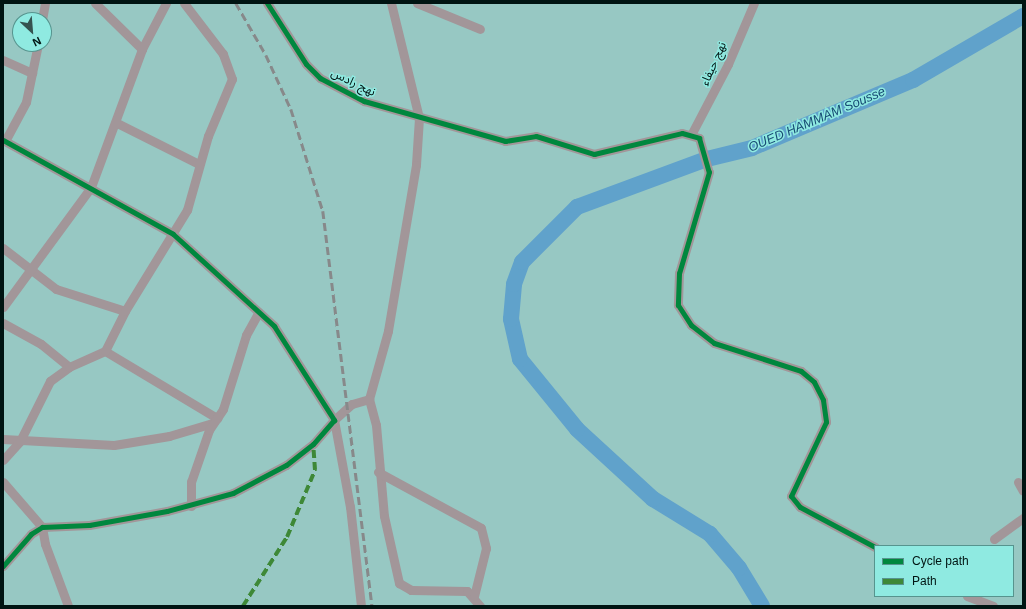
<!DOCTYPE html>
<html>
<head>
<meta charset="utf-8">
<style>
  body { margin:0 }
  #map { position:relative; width:1026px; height:609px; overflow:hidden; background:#97c8c3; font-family:Arial,"Noto Sans Arabic",sans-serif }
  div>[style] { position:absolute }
  .river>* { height:16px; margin:-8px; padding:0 8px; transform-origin:8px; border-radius:8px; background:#60a2cb }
  .minor>* { height:9px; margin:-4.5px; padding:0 4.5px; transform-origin:4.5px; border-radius:4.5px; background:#a29699 }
  .rail>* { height:2.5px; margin-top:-1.25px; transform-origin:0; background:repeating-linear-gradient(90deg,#87898a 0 8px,transparent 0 12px) }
  .quiet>* { height:4px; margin-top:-2px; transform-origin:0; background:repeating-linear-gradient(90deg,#3e8837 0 8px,transparent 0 12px) }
  .cycleway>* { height:5px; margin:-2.5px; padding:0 2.5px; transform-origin:2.5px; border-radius:2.5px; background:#00873e }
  span { translate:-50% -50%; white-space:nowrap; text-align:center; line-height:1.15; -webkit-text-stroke:3px #8feae1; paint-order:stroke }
  .street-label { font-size:12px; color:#001412 }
  .water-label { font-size:13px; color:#174b74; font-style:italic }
  .frame { position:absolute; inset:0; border:4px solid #001412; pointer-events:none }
  .legend { position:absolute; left:874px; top:545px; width:140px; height:52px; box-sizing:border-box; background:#8feae1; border:1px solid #56948e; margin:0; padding:5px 7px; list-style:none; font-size:12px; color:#001412 }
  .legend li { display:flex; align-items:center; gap:8px; height:20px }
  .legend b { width:20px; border:1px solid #56948e }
  .north { position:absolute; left:12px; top:12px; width:40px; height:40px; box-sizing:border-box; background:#8feae1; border:1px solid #56948e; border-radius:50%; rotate:154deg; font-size:11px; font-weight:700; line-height:16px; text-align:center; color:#001412 }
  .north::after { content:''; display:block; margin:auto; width:14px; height:18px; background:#355350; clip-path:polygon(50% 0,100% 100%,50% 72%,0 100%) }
</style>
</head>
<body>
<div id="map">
  <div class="river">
    <div style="left:762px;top:606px;width:44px;rotate:-121.2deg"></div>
    <div style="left:739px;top:568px;width:45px;rotate:-130.5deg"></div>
    <div style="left:710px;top:534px;width:67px;rotate:-148.4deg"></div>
    <div style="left:653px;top:499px;width:103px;rotate:-137.4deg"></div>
    <div style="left:577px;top:429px;width:90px;rotate:-129.2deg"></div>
    <div style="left:520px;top:359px;width:41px;rotate:-102.7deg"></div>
    <div style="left:511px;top:319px;width:35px;rotate:-85deg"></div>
    <div style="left:514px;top:284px;width:23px;rotate:-70deg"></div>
    <div style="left:522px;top:262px;width:78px;rotate:-45deg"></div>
    <div style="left:577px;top:207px;width:139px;rotate:-20.3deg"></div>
    <div style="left:707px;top:159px;width:46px;rotate:-13.7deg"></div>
    <div style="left:752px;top:148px;width:175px;rotate:-22.9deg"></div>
    <div style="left:913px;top:80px;width:127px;rotate:-30.2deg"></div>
  </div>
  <div class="minor">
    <div style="left:95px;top:3px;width:66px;rotate:44.4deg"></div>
    <div style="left:267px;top:3px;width:72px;rotate:57.4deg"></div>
    <div style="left:306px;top:64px;width:20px;rotate:45deg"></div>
    <div style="left:320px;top:78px;width:50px;rotate:27.6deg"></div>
    <div style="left:364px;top:101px;width:147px;rotate:15.8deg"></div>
    <div style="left:505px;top:141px;width:31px;rotate:-9deg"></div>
    <div style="left:536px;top:136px;width:61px;rotate:17.2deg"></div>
    <div style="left:594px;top:154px;width:90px;rotate:-13.4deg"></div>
    <div style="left:682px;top:133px;width:18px;rotate:16deg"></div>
    <div style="left:699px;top:138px;width:35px;rotate:74deg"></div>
    <div style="left:709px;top:172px;width:105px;rotate:106.5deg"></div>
    <div style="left:679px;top:273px;width:32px;rotate:92deg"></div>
    <div style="left:678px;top:305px;width:24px;rotate:57deg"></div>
    <div style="left:691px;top:325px;width:29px;rotate:38deg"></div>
    <div style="left:714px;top:343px;width:91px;rotate:17.8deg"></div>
    <div style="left:801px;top:371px;width:17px;rotate:40deg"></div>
    <div style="left:814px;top:382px;width:20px;rotate:63deg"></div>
    <div style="left:823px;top:400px;width:22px;rotate:82deg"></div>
    <div style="left:826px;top:422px;width:82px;rotate:115.3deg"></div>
    <div style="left:791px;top:496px;width:14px;rotate:51deg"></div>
    <div style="left:800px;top:507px;width:85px;rotate:28.1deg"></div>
    <div style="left:391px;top:3px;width:118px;rotate:76.3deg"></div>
    <div style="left:419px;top:118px;width:47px;rotate:93.7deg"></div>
    <div style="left:416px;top:165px;width:168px;rotate:99.6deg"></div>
    <div style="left:388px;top:331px;width:71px;rotate:105.6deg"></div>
    <div style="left:369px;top:399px;width:27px;rotate:75deg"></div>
    <div style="left:376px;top:425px;width:91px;rotate:85deg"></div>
    <div style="left:384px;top:516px;width:69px;rotate:77.4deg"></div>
    <div style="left:399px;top:583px;width:14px;rotate:30deg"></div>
    <div style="left:411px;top:590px;width:56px;rotate:1deg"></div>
    <div style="left:467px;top:591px;width:20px;rotate:49deg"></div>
    <div style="left:417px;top:3px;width:68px;rotate:22.4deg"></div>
    <div style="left:42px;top:20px;width:17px;rotate:-80deg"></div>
    <div style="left:3px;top:60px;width:32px;rotate:24deg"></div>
    <div style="left:117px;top:123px;width:92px;rotate:26.6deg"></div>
    <div style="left:692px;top:133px;width:78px;rotate:-62.4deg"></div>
    <div style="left:728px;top:64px;width:66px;rotate:-66.9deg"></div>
    <div style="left:3px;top:140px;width:194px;rotate:28.9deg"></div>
    <div style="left:173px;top:234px;width:137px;rotate:42.3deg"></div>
    <div style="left:274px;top:326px;width:112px;rotate:57.4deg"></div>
    <div style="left:334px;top:420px;width:32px;rotate:131deg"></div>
    <div style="left:313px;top:444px;width:34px;rotate:142deg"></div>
    <div style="left:286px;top:465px;width:60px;rotate:152.2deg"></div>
    <div style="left:233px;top:493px;width:68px;rotate:164.7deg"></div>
    <div style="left:167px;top:511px;width:79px;rotate:169.8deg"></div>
    <div style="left:89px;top:525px;width:47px;rotate:177.6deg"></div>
    <div style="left:42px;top:527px;width:13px;rotate:148deg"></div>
    <div style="left:31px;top:534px;width:43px;rotate:131.2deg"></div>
    <div style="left:5px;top:141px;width:44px;rotate:-61.7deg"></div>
    <div style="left:26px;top:102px;width:59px;rotate:-78.3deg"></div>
    <div style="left:3px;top:248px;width:67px;rotate:37.7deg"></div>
    <div style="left:56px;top:289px;width:72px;rotate:17.7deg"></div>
    <div style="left:3px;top:307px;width:149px;rotate:-53.7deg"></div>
    <div style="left:91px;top:187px;width:147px;rotate:-69.7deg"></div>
    <div style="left:142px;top:49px;width:52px;rotate:-62.4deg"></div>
    <div style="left:3px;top:323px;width:43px;rotate:28.9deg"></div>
    <div style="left:41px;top:344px;width:36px;rotate:39deg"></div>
    <div style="left:105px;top:351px;width:131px;rotate:30.9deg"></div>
    <div style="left:3px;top:439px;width:111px;rotate:3.1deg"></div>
    <div style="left:114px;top:445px;width:56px;rotate:-9.3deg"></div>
    <div style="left:169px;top:436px;width:46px;rotate:-16.5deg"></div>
    <div style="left:3px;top:460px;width:25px;rotate:-48deg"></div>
    <div style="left:20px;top:441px;width:67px;rotate:-63.4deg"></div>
    <div style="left:50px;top:381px;width:24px;rotate:-36deg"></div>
    <div style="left:69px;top:367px;width:39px;rotate:-24deg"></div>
    <div style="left:105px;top:351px;width:45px;rotate:-63.4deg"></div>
    <div style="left:125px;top:311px;width:119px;rotate:-58.5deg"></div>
    <div style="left:187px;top:210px;width:77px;rotate:-74.2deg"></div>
    <div style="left:208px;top:136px;width:62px;rotate:-67.2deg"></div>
    <div style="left:232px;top:79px;width:27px;rotate:-110deg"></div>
    <div style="left:223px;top:54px;width:64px;rotate:-127.4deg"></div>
    <div style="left:378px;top:472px;width:117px;rotate:28.5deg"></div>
    <div style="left:481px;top:528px;width:21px;rotate:76deg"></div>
    <div style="left:486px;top:548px;width:49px;rotate:104deg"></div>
    <div style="left:3px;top:482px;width:60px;rotate:49.1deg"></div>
    <div style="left:42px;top:527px;width:17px;rotate:80deg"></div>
    <div style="left:45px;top:544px;width:66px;rotate:69.6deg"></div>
    <div style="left:1018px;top:482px;width:10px;rotate:61deg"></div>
    <div style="left:191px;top:506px;width:24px;rotate:-90deg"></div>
    <div style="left:191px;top:482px;width:55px;rotate:-70.9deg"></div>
    <div style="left:209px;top:430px;width:25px;rotate:-56deg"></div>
    <div style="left:223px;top:409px;width:77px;rotate:-72.7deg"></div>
    <div style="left:246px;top:335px;width:26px;rotate:-61deg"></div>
    <div style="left:994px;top:539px;width:36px;rotate:-36deg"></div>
    <div style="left:967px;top:596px;width:28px;rotate:21deg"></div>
    <div style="left:361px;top:606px;width:100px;rotate:-96.3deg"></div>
    <div style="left:350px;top:507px;width:88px;rotate:-100.4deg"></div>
    <div style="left:334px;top:420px;width:24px;rotate:-42deg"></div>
    <div style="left:352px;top:404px;width:18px;rotate:-16deg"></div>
  </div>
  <div class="rail">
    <div style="left:236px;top:3px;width:60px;rotate:60deg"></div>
    <div style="left:266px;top:55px;width:60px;rotate:65.2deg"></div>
    <div style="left:291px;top:109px;width:107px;rotate:72.6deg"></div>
    <div style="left:323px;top:211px;width:398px;rotate:82.9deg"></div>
  </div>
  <div class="quiet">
    <div style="left:243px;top:606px;width:82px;rotate:-57.5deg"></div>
    <div style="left:287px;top:537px;width:73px;rotate:-67.3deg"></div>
    <div style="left:315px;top:470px;width:26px;rotate:-94deg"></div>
  </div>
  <div class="cycleway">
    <div style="left:267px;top:3px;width:72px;rotate:57.4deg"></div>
    <div style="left:306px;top:64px;width:20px;rotate:45deg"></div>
    <div style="left:320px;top:78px;width:50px;rotate:27.6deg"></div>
    <div style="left:364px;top:101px;width:147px;rotate:15.8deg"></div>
    <div style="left:505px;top:141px;width:31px;rotate:-9deg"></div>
    <div style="left:536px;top:136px;width:61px;rotate:17.2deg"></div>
    <div style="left:594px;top:154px;width:90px;rotate:-13.4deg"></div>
    <div style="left:682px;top:133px;width:18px;rotate:16deg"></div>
    <div style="left:699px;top:138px;width:35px;rotate:74deg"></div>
    <div style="left:709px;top:172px;width:105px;rotate:106.5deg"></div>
    <div style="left:679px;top:273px;width:32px;rotate:92deg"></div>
    <div style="left:678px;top:305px;width:24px;rotate:57deg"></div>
    <div style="left:691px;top:325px;width:29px;rotate:38deg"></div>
    <div style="left:714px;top:343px;width:91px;rotate:17.8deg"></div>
    <div style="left:801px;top:371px;width:17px;rotate:40deg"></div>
    <div style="left:814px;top:382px;width:20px;rotate:63deg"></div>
    <div style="left:823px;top:400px;width:22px;rotate:82deg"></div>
    <div style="left:826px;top:422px;width:82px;rotate:115.3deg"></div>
    <div style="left:791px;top:496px;width:14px;rotate:51deg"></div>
    <div style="left:800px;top:507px;width:85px;rotate:28.1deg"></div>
    <div style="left:3px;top:140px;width:194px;rotate:28.9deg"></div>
    <div style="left:173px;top:234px;width:137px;rotate:42.3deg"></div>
    <div style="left:274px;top:326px;width:112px;rotate:57.4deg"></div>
    <div style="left:334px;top:420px;width:32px;rotate:131deg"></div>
    <div style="left:313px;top:444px;width:34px;rotate:142deg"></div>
    <div style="left:286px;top:465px;width:60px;rotate:152.2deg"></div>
    <div style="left:233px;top:493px;width:68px;rotate:164.7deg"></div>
    <div style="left:167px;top:511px;width:79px;rotate:169.8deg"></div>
    <div style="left:89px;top:525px;width:47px;rotate:177.6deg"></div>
    <div style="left:42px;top:527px;width:13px;rotate:148deg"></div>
    <div style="left:31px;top:534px;width:43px;rotate:131.2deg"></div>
  </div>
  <div class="street-label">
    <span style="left:714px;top:64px;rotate:-66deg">نهج حيفاء</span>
    <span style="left:353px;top:83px;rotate:26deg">نهج رادس</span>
  </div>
  <div class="water-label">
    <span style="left:817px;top:120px;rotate:-23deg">OUED HAMMAM Sousse</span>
  </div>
  <div class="frame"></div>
  <ul class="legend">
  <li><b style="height:5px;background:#00873e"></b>Cycle path</li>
  <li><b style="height:5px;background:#3e8837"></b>Path</li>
  </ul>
  <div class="north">N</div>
</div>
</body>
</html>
